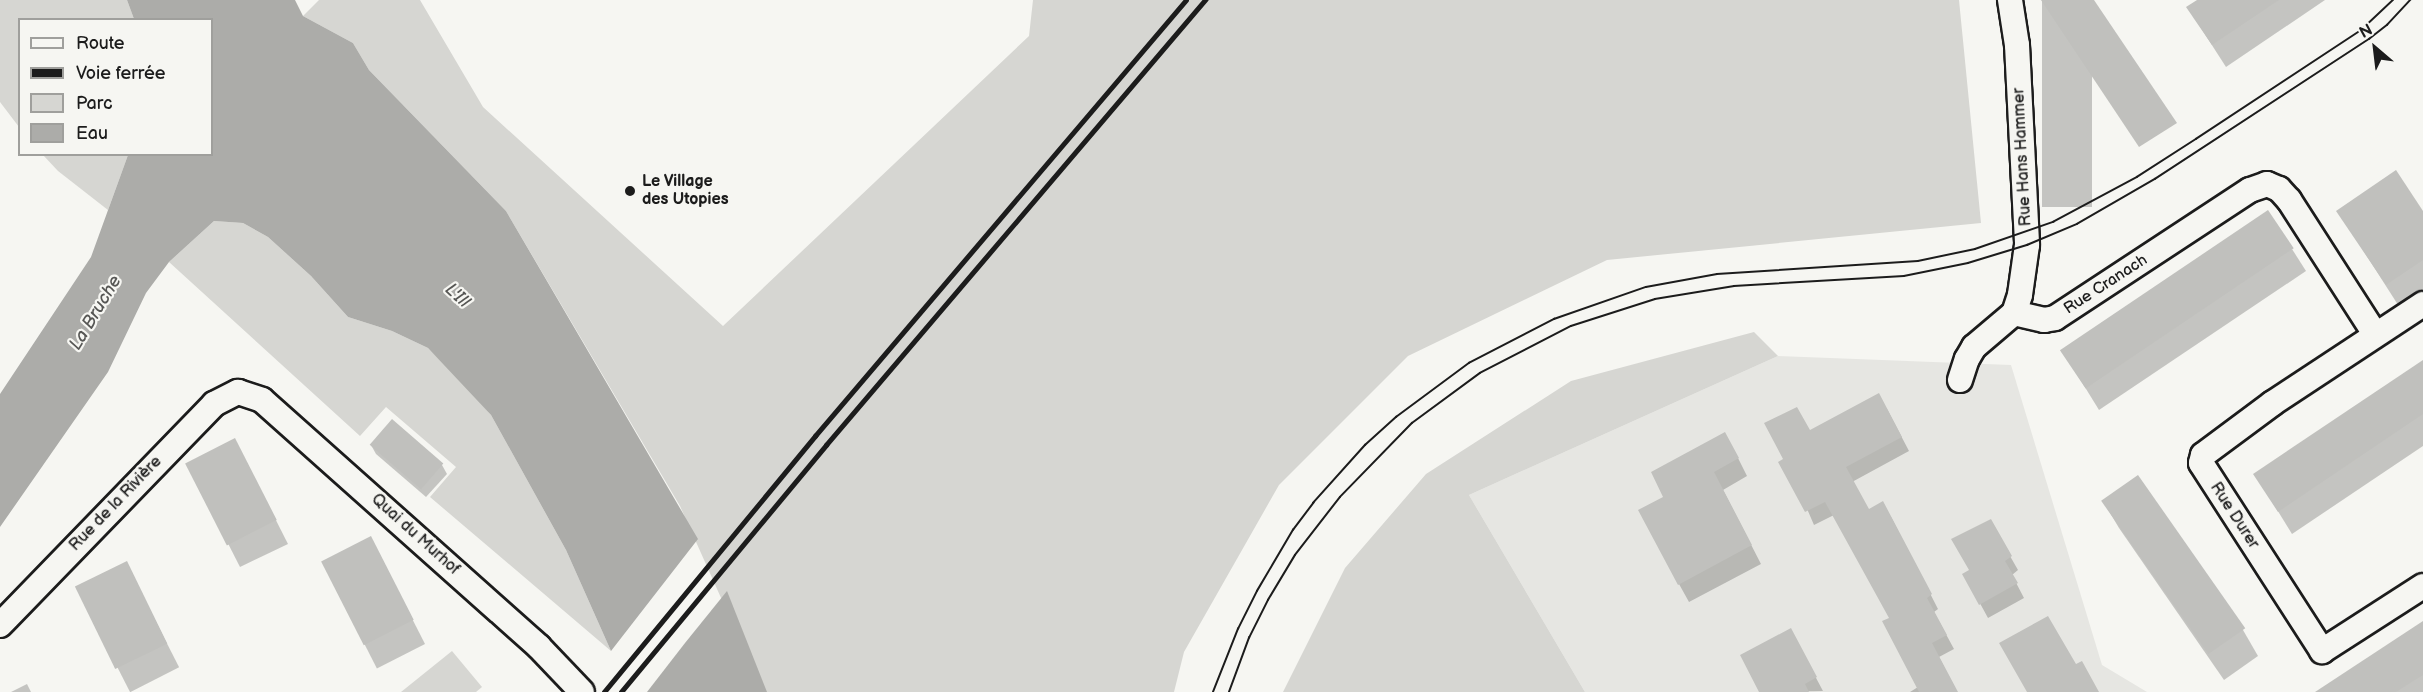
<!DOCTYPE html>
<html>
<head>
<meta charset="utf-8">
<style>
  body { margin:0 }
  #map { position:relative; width:2423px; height:692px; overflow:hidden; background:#f6f6f2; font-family:"Balsamiq Sans",sans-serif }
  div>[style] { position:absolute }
  .built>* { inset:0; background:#e6e6e2 }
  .green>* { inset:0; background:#d6d6d2 }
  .water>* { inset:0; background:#acaca9 }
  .shadow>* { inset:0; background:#0003; transform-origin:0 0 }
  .building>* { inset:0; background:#c0c0bd; transform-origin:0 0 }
  .roads { filter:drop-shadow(2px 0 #1c1c1c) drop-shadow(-2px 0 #1c1c1c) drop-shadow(0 2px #1c1c1c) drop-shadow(0 -2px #1c1c1c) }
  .minor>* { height:24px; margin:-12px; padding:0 12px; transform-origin:12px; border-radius:12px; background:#f6f6f2 }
  .tram>* { height:1.5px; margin:-0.75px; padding:0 0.75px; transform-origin:0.75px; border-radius:0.75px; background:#1c1c1c }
  .rail>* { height:4.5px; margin:-2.25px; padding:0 2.25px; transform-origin:2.25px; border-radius:2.25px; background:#1c1c1c }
  .dots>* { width:16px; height:16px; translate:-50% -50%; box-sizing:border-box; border:3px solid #f6f6f2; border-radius:50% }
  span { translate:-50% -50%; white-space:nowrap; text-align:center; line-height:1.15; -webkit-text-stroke:4.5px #f6f6f2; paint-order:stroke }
  .street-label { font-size:16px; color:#1c1c1c }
  .poi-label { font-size:16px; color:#1c1c1c; font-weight:700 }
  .left { translate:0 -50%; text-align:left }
  .water-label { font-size:18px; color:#565654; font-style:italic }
  .legend { position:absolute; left:18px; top:18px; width:195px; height:138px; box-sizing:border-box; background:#f6f6f2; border:2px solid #9f9f9c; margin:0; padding:8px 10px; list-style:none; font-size:18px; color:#1c1c1c }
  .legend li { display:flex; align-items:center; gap:12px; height:30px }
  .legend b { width:30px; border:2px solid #9f9f9c }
  .north { position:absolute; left:2345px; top:18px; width:60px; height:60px; -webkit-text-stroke:4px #f6f6f2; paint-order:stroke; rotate:332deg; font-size:16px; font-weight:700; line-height:24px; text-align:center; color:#1c1c1c }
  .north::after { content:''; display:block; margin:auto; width:21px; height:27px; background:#1c1c1c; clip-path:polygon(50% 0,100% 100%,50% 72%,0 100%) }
</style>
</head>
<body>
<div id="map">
  <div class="built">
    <div style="clip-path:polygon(1778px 356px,2011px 365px,2102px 665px,2147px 692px,1585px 692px,1469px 495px)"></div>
  </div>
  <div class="green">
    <div style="clip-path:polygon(0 0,127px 0,134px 19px,20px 20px,19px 127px,0 102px)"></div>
    <div style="clip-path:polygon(319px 0,420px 0,483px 107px,723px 326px,1029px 36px,1033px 0,1959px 0,1981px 223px,1607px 260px,1408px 356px,1279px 485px,1184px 652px,1174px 692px,763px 692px,680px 506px,506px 211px,369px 70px,353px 43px,303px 16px)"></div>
    <div style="clip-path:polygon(43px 155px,128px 155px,108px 210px,58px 171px)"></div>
    <div style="clip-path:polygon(214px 221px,243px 223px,268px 237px,311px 276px,348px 317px,392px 331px,428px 348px,458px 377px,491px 415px,566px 550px,611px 651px,430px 497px,456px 467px,386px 407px,360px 436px,169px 262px)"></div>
    <div style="clip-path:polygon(1754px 332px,1778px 356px,1469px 495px,1585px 692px,1283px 692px,1345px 568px,1426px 474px,1571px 381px)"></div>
    <div style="clip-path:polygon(452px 651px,482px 687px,476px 692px,401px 692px)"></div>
  </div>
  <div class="water">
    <div style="clip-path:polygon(127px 0,295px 0,303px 16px,353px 43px,369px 70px,506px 211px,698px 539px,611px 651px,566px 550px,491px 415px,428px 348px,392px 331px,348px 317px,311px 276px,268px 237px,243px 223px,214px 221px,169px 262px,146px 293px,108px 372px,0 527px,0 394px,91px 257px,128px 155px,212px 154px,212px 20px,134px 19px)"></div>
    <div style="clip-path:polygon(727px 591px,767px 692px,647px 692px,685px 643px)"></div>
  </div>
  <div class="shadow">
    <div style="left:2042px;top:0;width:50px;height:207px"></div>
    <div style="clip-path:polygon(2200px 0,2325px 0,2226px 67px,2188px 8px)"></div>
    <div style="clip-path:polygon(2338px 211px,2423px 214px,2423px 292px,2400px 308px)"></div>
    <div style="clip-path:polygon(2292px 249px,2306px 271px,2099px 410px,2062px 350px)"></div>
    <div style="clip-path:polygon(2423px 361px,2423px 446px,2292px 534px,2255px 474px)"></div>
    <div style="clip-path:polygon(1887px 409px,1909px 451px,1852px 482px,1869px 511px,1891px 517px,1938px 609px,1934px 612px,1954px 649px,1939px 657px,1957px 692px,1910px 692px,1918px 687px,1891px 619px,1834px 515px,1814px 525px,1786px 460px,1809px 432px)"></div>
    <div style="clip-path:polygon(371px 445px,442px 465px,447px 474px,426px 497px,376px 454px)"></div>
    <div style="clip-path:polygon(1735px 452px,1747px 476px,1723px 490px,1761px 564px,1689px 602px,1679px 584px,1665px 498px)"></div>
    <div style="clip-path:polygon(187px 463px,247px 463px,288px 544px,240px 567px)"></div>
    <div style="clip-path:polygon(2138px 478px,2243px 630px,2258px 656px,2224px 680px,2119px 528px,2103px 501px)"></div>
    <div style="clip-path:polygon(1990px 521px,2018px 570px,2012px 575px,2024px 598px,1988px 618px,1964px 574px,1971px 570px)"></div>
    <div style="left:371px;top:538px;width:119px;height:54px;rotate:63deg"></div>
    <div style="left:126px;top:563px;width:117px;height:55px;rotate:63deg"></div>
    <div style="clip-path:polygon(2423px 622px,2423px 692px,2317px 692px)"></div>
    <div style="clip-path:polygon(1798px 644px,1823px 691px,1761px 692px)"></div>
    <div style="clip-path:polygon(27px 684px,31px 692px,11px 692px)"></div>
  </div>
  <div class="building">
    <div style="clip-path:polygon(2041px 0,2094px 0,2177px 123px,2139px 147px)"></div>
    <div style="clip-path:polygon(2197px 0,2279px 0,2212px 45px,2186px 7px)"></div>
    <div style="clip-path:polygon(2396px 170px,2423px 211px,2423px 260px,2386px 285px,2336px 211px)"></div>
    <div style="left:2268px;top:210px;width:46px;height:251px;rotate:56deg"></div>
    <div style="clip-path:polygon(2423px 360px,2423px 414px,2278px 512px,2253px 474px)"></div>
    <div style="clip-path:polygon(1879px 393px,1902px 437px,1846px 467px,1869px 509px,1883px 501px,1932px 594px,1927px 598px,1947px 635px,1932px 643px,1958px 692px,1919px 692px,1882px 621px,1889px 618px,1825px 502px,1805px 512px,1778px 462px,1783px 459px,1764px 423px,1797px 407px,1810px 430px)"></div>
    <div style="left:392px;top:419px;width:68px;height:34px;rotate:41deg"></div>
    <div style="clip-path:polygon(1725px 432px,1739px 458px,1714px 472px,1752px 545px,1678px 585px,1638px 510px,1663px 497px,1651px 472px)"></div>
    <div style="left:235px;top:438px;width:92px;height:56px;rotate:63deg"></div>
    <div style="left:2138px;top:475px;width:187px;height:45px;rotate:55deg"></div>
    <div style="clip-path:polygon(1991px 519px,2012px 556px,2005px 561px,2018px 583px,1979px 605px,1962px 574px,1969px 570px,1951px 539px)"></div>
    <div style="left:371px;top:536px;width:94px;height:56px;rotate:63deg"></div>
    <div style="left:127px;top:561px;width:92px;height:58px;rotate:64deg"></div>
    <div style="clip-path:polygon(2048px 616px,2076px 664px,2082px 661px,2099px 692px,2027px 692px,1999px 643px)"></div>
    <div style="clip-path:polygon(2423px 621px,2423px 675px,2396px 692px,2315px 692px)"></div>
    <div style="clip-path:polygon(1791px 628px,1817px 677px,1805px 684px,1809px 692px,1759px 692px,1740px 655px)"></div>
  </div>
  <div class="roads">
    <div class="minor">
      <div style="left:2010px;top:0;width:46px;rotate:81.2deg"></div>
      <div style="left:2017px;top:45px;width:200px;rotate:87.1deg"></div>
      <div style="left:2027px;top:245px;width:50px;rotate:98deg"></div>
      <div style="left:2020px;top:295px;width:19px;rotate:108deg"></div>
      <div style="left:2423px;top:304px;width:180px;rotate:146.6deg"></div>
      <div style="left:2273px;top:403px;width:87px;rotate:143.4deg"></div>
      <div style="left:2203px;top:455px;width:8px;rotate:104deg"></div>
      <div style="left:2201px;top:463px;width:224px;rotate:57.2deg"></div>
      <div style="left:2322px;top:651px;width:120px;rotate:-32.8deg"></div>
      <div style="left:1960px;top:380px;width:22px;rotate:-72deg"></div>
      <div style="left:1967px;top:359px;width:14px;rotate:-60deg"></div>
      <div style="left:1974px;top:347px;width:52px;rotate:-40.4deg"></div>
      <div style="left:2014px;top:313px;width:31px;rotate:13deg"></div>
      <div style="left:2044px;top:320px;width:11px;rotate:-10deg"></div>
      <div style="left:2055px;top:318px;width:233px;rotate:-33.3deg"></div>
      <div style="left:2250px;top:190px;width:18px;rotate:-19deg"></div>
      <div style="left:2267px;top:184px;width:13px;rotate:23deg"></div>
      <div style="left:2279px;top:189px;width:15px;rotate:48deg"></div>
      <div style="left:2289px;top:200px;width:159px;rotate:57.3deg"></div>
      <div style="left:0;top:625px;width:308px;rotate:-45.9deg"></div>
      <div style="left:214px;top:404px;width:27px;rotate:-27deg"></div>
      <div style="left:238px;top:392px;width:25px;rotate:18deg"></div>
      <div style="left:262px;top:400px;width:371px;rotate:41.7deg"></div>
      <div style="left:539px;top:647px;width:62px;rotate:46.3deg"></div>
    </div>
  </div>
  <div class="tram">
    <div style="left:1213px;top:692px;width:68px;rotate:-68.4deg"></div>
    <div style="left:1238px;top:629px;width:42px;rotate:-63.4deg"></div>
    <div style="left:1257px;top:591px;width:71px;rotate:-59.5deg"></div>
    <div style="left:1293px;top:530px;width:34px;rotate:-53deg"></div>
    <div style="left:1313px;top:503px;width:78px;rotate:-48.1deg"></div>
    <div style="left:1365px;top:445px;width:42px;rotate:-42.1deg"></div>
    <div style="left:1396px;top:417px;width:91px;rotate:-36.5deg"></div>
    <div style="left:1469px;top:363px;width:96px;rotate:-27.4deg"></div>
    <div style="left:1554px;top:319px;width:97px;rotate:-19.2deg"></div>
    <div style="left:1646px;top:287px;width:72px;rotate:-10.4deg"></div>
    <div style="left:1717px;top:274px;width:201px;rotate:-3.7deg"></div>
    <div style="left:1918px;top:261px;width:58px;rotate:-11.9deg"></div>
    <div style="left:1975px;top:249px;width:83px;rotate:-19.1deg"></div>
    <div style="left:2053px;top:222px;width:95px;rotate:-28.2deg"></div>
    <div style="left:2137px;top:177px;width:70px;rotate:-32.8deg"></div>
    <div style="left:2196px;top:139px;width:196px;rotate:-33.4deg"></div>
    <div style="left:2360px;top:31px;width:45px;rotate:-43.2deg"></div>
    <div style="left:1229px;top:692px;width:58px;rotate:-69.7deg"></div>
    <div style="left:1249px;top:638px;width:42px;rotate:-63.4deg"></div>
    <div style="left:1268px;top:600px;width:52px;rotate:-59deg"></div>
    <div style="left:1295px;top:555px;width:73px;rotate:-52.2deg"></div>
    <div style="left:1340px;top:497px;width:103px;rotate:-45.8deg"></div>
    <div style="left:1412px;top:423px;width:84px;rotate:-36.3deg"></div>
    <div style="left:1480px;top:373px;width:102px;rotate:-27.3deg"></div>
    <div style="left:1571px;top:326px;width:88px;rotate:-17.8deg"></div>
    <div style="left:1655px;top:299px;width:80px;rotate:-9.3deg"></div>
    <div style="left:1734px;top:286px;width:170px;rotate:-3.4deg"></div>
    <div style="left:1904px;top:276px;width:65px;rotate:-11.5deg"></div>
    <div style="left:1968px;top:263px;width:62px;rotate:-17deg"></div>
    <div style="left:2027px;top:245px;width:54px;rotate:-22.8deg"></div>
    <div style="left:2077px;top:224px;width:90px;rotate:-30deg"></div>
    <div style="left:2155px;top:179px;width:256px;rotate:-33.2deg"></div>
    <div style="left:2369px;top:39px;width:23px;rotate:-38deg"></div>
    <div style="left:2387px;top:25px;width:34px;rotate:-47deg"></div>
  </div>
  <div class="rail">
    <div style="left:604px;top:692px;width:332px;rotate:-50.5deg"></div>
    <div style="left:815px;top:436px;width:572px;rotate:-49.6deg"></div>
    <div style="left:621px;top:692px;width:321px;rotate:-50.3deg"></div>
    <div style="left:826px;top:445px;width:585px;rotate:-49.58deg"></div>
  </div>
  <div class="dots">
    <div style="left:630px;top:191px;background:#1c1c1c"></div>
  </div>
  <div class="street-label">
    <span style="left:2023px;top:157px;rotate:-93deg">Rue Hans Hammer</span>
    <span style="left:2106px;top:285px;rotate:-33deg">Rue Cranach</span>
    <span style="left:116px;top:504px;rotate:-46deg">Rue de la Rivière</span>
    <span style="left:2234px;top:516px;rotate:57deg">Rue Durer</span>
    <span style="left:415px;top:535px;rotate:42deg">Quai du Murhof</span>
  </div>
  <div class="poi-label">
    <span class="left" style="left:642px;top:191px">Le Village<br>des Utopies</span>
  </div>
  <div class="water-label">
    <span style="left:457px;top:296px;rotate:43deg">L'Ill</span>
    <span style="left:96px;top:313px;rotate:-59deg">La Bruche</span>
  </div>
  <ul class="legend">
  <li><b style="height:8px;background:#f6f6f2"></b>Route</li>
  <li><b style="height:8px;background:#1c1c1c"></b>Voie ferrée</li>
  <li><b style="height:16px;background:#d6d6d2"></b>Parc</li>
  <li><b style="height:16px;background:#acaca9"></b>Eau</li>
  </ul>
  <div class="north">N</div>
</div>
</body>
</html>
